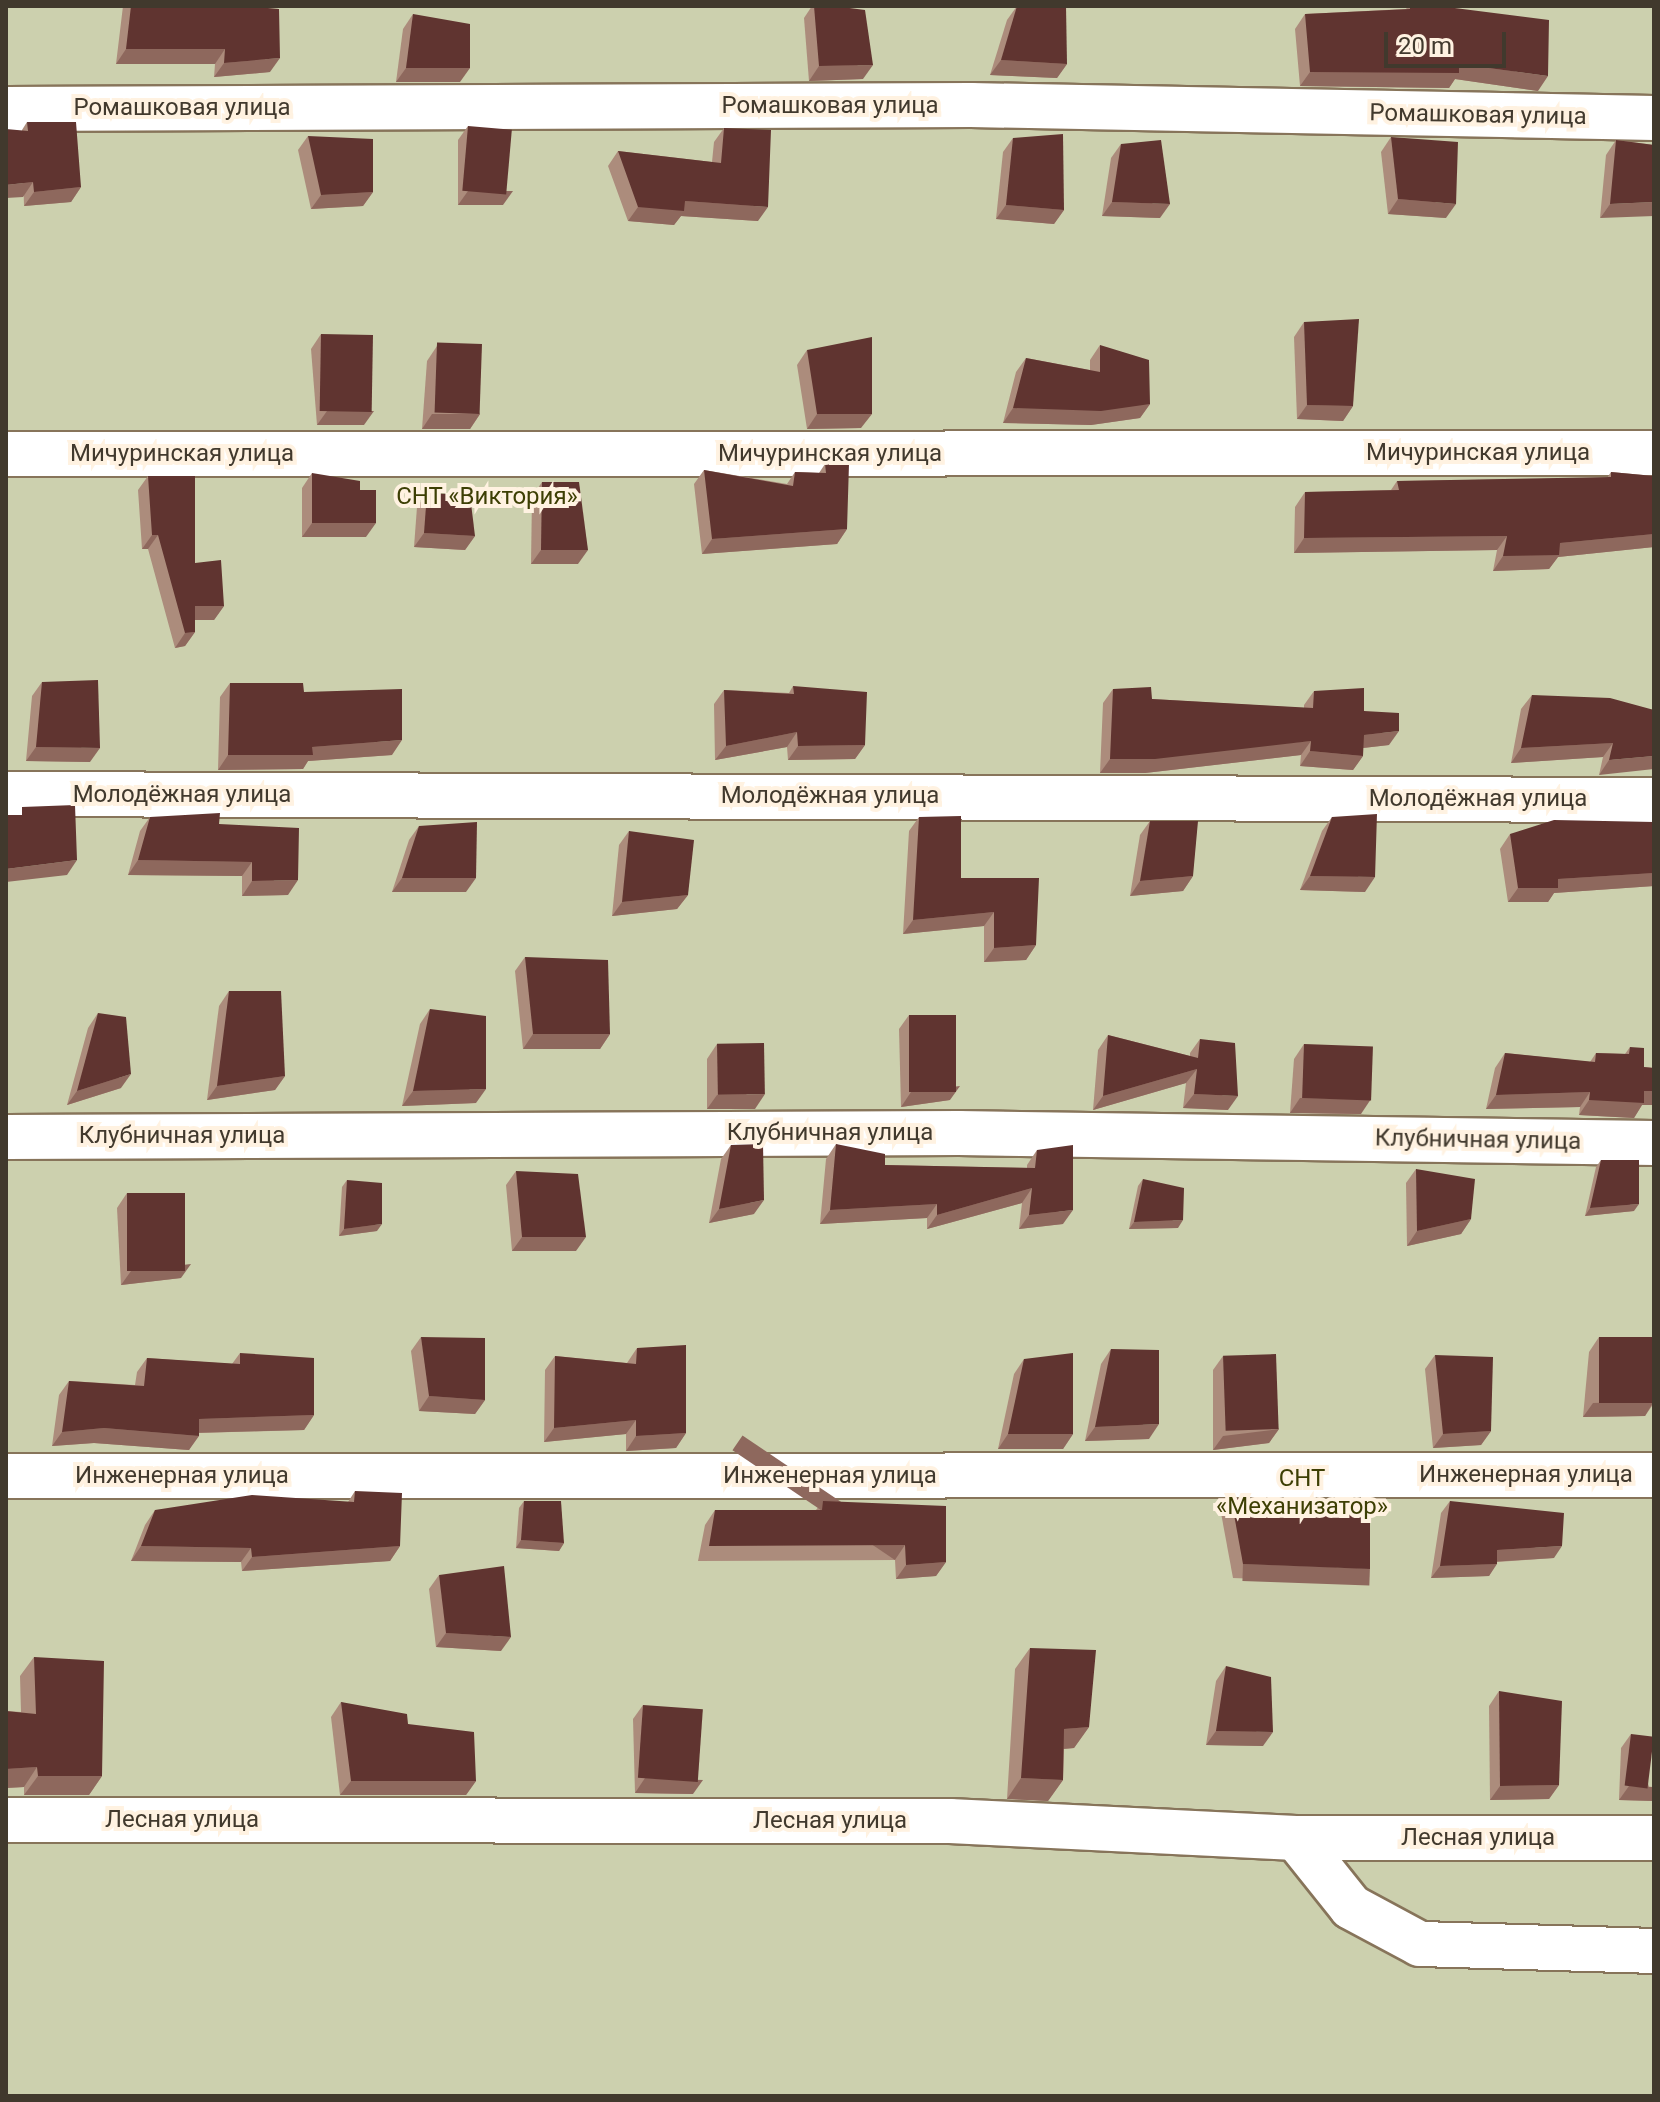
<!DOCTYPE html>
<html>
<head>
<meta charset="utf-8">
<style>
  body { margin:0 }
  #map { position:relative; width:1660px; height:2102px; overflow:hidden; background:#f9e3c7; font-family:Roboto,sans-serif }
  div>[style] { position:absolute }
  .green>* { inset:0; background:#ccd0ae; transform-origin:0 0 }
  .roads { filter:drop-shadow(2px 0 #87745a) drop-shadow(-2px 0 #87745a) drop-shadow(0 2px #87745a) drop-shadow(0 -2px #87745a) }
  .minor>* { height:44px; margin:-22px; padding:0 22px; transform-origin:22px; border-radius:22px; background:#fff }
  .wall>* { inset:0; background:#ac8c7c }
  .shaded-wall>* { inset:0; background:#8e685d; transform-origin:0 0 }
  .building>* { inset:0; background:#603430; transform-origin:0 0 }
  span { translate:-50% -50%; white-space:nowrap; text-align:center; line-height:1.15; -webkit-text-stroke:8px #fff2e1; paint-order:stroke }
  .street-label { font-size:24px; color:#41392d }
  .park-label { font-size:24px; color:#3d3f04 }
  .frame { position:absolute; inset:0; border:8px solid #41392d; pointer-events:none }
  .scale { position:absolute; left:1384px; top:32px; width:122px; height:36px; box-sizing:border-box; border:4px solid #41392d; border-top:0; padding-left:10px; font-size:24px; line-height:28px; white-space:nowrap; color:#41392d; -webkit-text-stroke:6px #fff2e1; paint-order:stroke }
</style>
</head>
<body>
<div id="map">
  <div class="green">
    <div style="left:6px;top:6px;width:1648px;height:2090px"></div>
  </div>
  <div class="roads">
    <div class="minor">
      <div style="left:6px;top:109px;width:965px;rotate:-0.24deg"></div>
      <div style="left:971px;top:105px;width:683px;rotate:1.09deg"></div>
      <div style="left:6px;top:454px;width:1648px;rotate:-0.03deg"></div>
      <div style="left:6px;top:794px;width:1648px;rotate:0.21deg"></div>
      <div style="left:6px;top:1137px;width:953px;rotate:-0.24deg"></div>
      <div style="left:959px;top:1133px;width:695px;rotate:0.82deg"></div>
      <div style="left:6px;top:1476px;width:1648px;rotate:-0.03deg"></div>
      <div style="left:6px;top:1820px;width:944px;rotate:0.06deg"></div>
      <div style="left:950px;top:1821px;width:346px;rotate:2.8deg"></div>
      <div style="left:1296px;top:1838px;width:358px"></div>
      <div style="left:1296px;top:1838px;width:88px;rotate:51.4deg"></div>
      <div style="left:1351px;top:1907px;width:78px;rotate:28.2deg"></div>
      <div style="left:1420px;top:1944px;width:234px;rotate:1.7deg"></div>
    </div>
  </div>
  <div class="wall">
    <div style="clip-path:polygon(123px 6px,245px 6px,270px 72px,214px 77px,215px 64px,116px 64px)"></div>
    <div style="clip-path:polygon(812px 6px,834px 6px,863px 79px,809px 81px,804px 18px)"></div>
    <div style="clip-path:polygon(1017px 6px,1067px 64px,1057px 78px,990px 75px,1007px 20px)"></div>
    <div style="clip-path:polygon(1408px 6px,1439px 6px,1538px 91px,1455px 79px,1449px 88px,1300px 86px,1295px 29px,1305px 14px,1406px 9px)"></div>
    <div style="clip-path:polygon(413px 14px,460px 82px,396px 82px,403px 29px)"></div>
    <div style="clip-path:polygon(27px 122px,81px 187px,71px 202px,24px 206px,22px 130px)"></div>
    <div style="clip-path:polygon(468px 126px,503px 205px,458px 205px,458px 140px)"></div>
    <div style="clip-path:polygon(724px 128px,758px 221px,681px 216px,674px 225px,628px 221px,608px 166px,618px 151px,712px 162px,714px 142px)"></div>
    <div style="clip-path:polygon(308px 136px,373px 192px,363px 206px,311px 209px,298px 150px)"></div>
    <div style="clip-path:polygon(1391px 137px,1446px 218px,1388px 214px,1381px 152px)"></div>
    <div style="clip-path:polygon(1013px 138px,1064px 210px,1054px 224px,996px 219px,1003px 152px)"></div>
    <div style="clip-path:polygon(1616px 140px,1654px 145px,1600px 218px,1606px 155px)"></div>
    <div style="clip-path:polygon(1121px 144px,1160px 218px,1102px 216px,1111px 158px)"></div>
    <div style="clip-path:polygon(1304px 322px,1353px 406px,1343px 421px,1297px 419px,1294px 337px)"></div>
    <div style="clip-path:polygon(321px 334px,364px 425px,317px 425px,311px 349px)"></div>
    <div style="clip-path:polygon(1100px 345px,1150px 404px,1140px 418px,1091px 425px,1003px 423px,1016px 372px,1026px 358px,1090px 370px,1090px 360px)"></div>
    <div style="clip-path:polygon(437px 346px,480px 414px,470px 429px,422px 429px,427px 361px)"></div>
    <div style="clip-path:polygon(807px 350px,861px 428px,807px 429px,797px 365px)"></div>
    <div style="clip-path:polygon(825px 464px,847px 529px,837px 544px,702px 554px,694px 484px,704px 470px,787px 484px,795px 472px,819px 473px)"></div>
    <div style="clip-path:polygon(1611px 472px,1654px 476px,1654px 547px,1558px 557px,1549px 569px,1493px 571px,1497px 550px,1294px 553px,1295px 507px,1305px 492px,1391px 490px,1397px 481px,1607px 478px)"></div>
    <div style="clip-path:polygon(312px 473px,366px 537px,302px 537px,302px 488px)"></div>
    <div style="clip-path:polygon(148px 476px,195px 563px,224px 606px,214px 620px,195px 620px,195px 632px,185px 646px,175px 648px,148px 549px,142px 549px,138px 490px)"></div>
    <div style="clip-path:polygon(542px 482px,578px 564px,531px 564px,532px 497px)"></div>
    <div style="clip-path:polygon(427px 493px,475px 536px,465px 550px,414px 547px,417px 507px)"></div>
    <div style="clip-path:polygon(42px 682px,90px 762px,26px 761px,32px 696px)"></div>
    <div style="clip-path:polygon(230px 683px,304px 692px,392px 755px,308px 761px,303px 769px,218px 770px,220px 697px)"></div>
    <div style="clip-path:polygon(793px 686px,865px 745px,855px 759px,788px 760px,787px 747px,715px 760px,714px 704px,724px 690px,789px 693px)"></div>
    <div style="clip-path:polygon(1113px 689px,1152px 699px,1304px 708px,1304px 705px,1314px 691px,1364px 711px,1389px 745px,1363px 748px,1363px 756px,1353px 770px,1300px 766px,1301px 755px,1145px 773px,1100px 773px,1103px 703px)"></div>
    <div style="clip-path:polygon(1532px 695px,1654px 710px,1599px 775px,1603px 757px,1511px 763px,1521px 709px)"></div>
    <div style="clip-path:polygon(150px 817px,219px 824px,288px 895px,242px 896px,242px 876px,128px 875px,140px 831px)"></div>
    <div style="clip-path:polygon(919px 817px,961px 878px,1036px 945px,1026px 960px,984px 962px,984px 926px,903px 934px,909px 831px)"></div>
    <div style="clip-path:polygon(1332px 817px,1365px 892px,1300px 890px,1322px 831px)"></div>
    <div style="clip-path:polygon(1150px 821px,1193px 876px,1183px 891px,1130px 896px,1140px 835px)"></div>
    <div style="clip-path:polygon(1654px 822px,1654px 886px,1554px 893px,1548px 902px,1508px 902px,1500px 849px,1510px 834px)"></div>
    <div style="clip-path:polygon(419px 826px,466px 892px,392px 892px,409px 840px)"></div>
    <div style="clip-path:polygon(629px 831px,688px 895px,677px 909px,612px 916px,619px 845px)"></div>
    <div style="clip-path:polygon(525px 957px,610px 1034px,600px 1049px,523px 1049px,515px 971px)"></div>
    <div style="clip-path:polygon(229px 991px,285px 1076px,275px 1090px,207px 1100px,219px 1006px)"></div>
    <div style="clip-path:polygon(430px 1009px,476px 1103px,402px 1106px,420px 1024px)"></div>
    <div style="clip-path:polygon(98px 1013px,121px 1088px,67px 1105px,88px 1028px)"></div>
    <div style="clip-path:polygon(909px 1015px,950px 1100px,901px 1107px,899px 1029px)"></div>
    <div style="clip-path:polygon(1108px 1035px,1190px 1056px,1190px 1053px,1200px 1039px,1228px 1110px,1183px 1108px,1186px 1083px,1093px 1110px,1098px 1050px)"></div>
    <div style="clip-path:polygon(717px 1044px,755px 1109px,707px 1109px,707px 1059px)"></div>
    <div style="clip-path:polygon(1304px 1044px,1361px 1114px,1290px 1113px,1294px 1059px)"></div>
    <div style="clip-path:polygon(1630px 1047px,1644px 1067px,1654px 1068px,1654px 1105px,1642px 1105px,1634px 1118px,1579px 1115px,1580px 1107px,1486px 1109px,1495px 1068px,1505px 1053px,1590px 1062px,1596px 1053px,1625px 1054px)"></div>
    <div style="clip-path:polygon(836px 1144px,885px 1165px,1027px 1168px,1027px 1165px,1037px 1150px,1063px 1224px,1019px 1229px,1022px 1203px,927px 1229px,927px 1218px,820px 1224px,826px 1159px)"></div>
    <div style="clip-path:polygon(731px 1145px,754px 1214px,709px 1223px,721px 1159px)"></div>
    <div style="clip-path:polygon(1601px 1160px,1634px 1211px,1585px 1216px,1596px 1167px)"></div>
    <div style="clip-path:polygon(1416px 1169px,1471px 1219px,1461px 1234px,1407px 1246px,1406px 1183px)"></div>
    <div style="clip-path:polygon(516px 1171px,576px 1251px,512px 1251px,506px 1185px)"></div>
    <div style="clip-path:polygon(1143px 1179px,1178px 1228px,1129px 1229px,1138px 1186px)"></div>
    <div style="clip-path:polygon(347px 1180px,377px 1231px,339px 1236px,342px 1187px)"></div>
    <div style="clip-path:polygon(127px 1193px,181px 1278px,121px 1285px,117px 1208px)"></div>
    <div style="clip-path:polygon(421px 1337px,485px 1400px,475px 1414px,419px 1411px,411px 1351px)"></div>
    <div style="clip-path:polygon(1599px 1337px,1654px 1337px,1654px 1403px,1645px 1416px,1583px 1417px,1589px 1352px)"></div>
    <div style="clip-path:polygon(637px 1348px,686px 1433px,676px 1448px,626px 1451px,626px 1434px,544px 1442px,545px 1370px,555px 1356px,627px 1363px)"></div>
    <div style="clip-path:polygon(1111px 1349px,1149px 1439px,1085px 1441px,1101px 1364px)"></div>
    <div style="clip-path:polygon(240px 1353px,314px 1415px,304px 1430px,199px 1433px,189px 1450px,94px 1443px,52px 1446px,59px 1395px,69px 1381px,135px 1385px,137px 1372px,147px 1358px,232px 1364px)"></div>
    <div style="clip-path:polygon(1435px 1355px,1491px 1431px,1481px 1445px,1433px 1448px,1425px 1369px)"></div>
    <div style="clip-path:polygon(1223px 1356px,1279px 1429px,1269px 1443px,1213px 1450px,1213px 1370px)"></div>
    <div style="clip-path:polygon(1024px 1359px,1073px 1434px,1063px 1449px,998px 1449px,1014px 1374px)"></div>
    <div style="clip-path:polygon(355px 1491px,400px 1546px,390px 1561px,242px 1571px,241px 1562px,131px 1561px,145px 1525px,155px 1510px,348px 1502px)"></div>
    <div style="clip-path:polygon(1231px 1498px,1360px 1583px,1233px 1578px,1221px 1513px)"></div>
    <div style="clip-path:polygon(524px 1501px,564px 1543px,559px 1551px,516px 1548px,519px 1508px)"></div>
    <div style="clip-path:polygon(823px 1501px,946px 1562px,936px 1576px,896px 1579px,895px 1560px,698px 1561px,705px 1525px,715px 1510px,816px 1510px)"></div>
    <div style="clip-path:polygon(1450px 1501px,1554px 1558px,1497px 1562px,1489px 1576px,1431px 1578px,1441px 1513px)"></div>
    <div style="clip-path:polygon(439px 1575px,501px 1651px,436px 1647px,429px 1589px)"></div>
    <div style="clip-path:polygon(1030px 1648px,1089px 1727px,1074px 1748px,1064px 1749px,1063px 1780px,1048px 1801px,1007px 1799px,1015px 1669px)"></div>
    <div style="clip-path:polygon(34px 1657px,102px 1776px,89px 1795px,24px 1795px,24px 1787px,6px 1788px,6px 1711px,21px 1712px,20px 1676px)"></div>
    <div style="clip-path:polygon(1226px 1666px,1263px 1746px,1206px 1745px,1216px 1681px)"></div>
    <div style="clip-path:polygon(1499px 1691px,1559px 1785px,1549px 1799px,1490px 1800px,1489px 1706px)"></div>
    <div style="clip-path:polygon(341px 1702px,408px 1724px,476px 1781px,466px 1795px,340px 1795px,331px 1717px)"></div>
    <div style="clip-path:polygon(643px 1705px,693px 1794px,635px 1793px,633px 1719px)"></div>
    <div style="clip-path:polygon(1631px 1734px,1654px 1801px,1619px 1800px,1621px 1748px)"></div>
  </div>
  <div class="shaded-wall">
    <div style="clip-path:polygon(126px 49px,225px 49px,215px 64px,116px 64px)"></div>
    <div style="clip-path:polygon(280px 58px,270px 72px,214px 77px,224px 63px)"></div>
    <div style="clip-path:polygon(1001px 60px,1067px 64px,1057px 78px,990px 75px)"></div>
    <div style="clip-path:polygon(1459px 64px,1548px 76px,1538px 91px,1455px 79px,1449px 88px,1300px 86px,1310px 72px)"></div>
    <div style="clip-path:polygon(873px 65px,863px 79px,809px 81px,819px 66px)"></div>
    <div style="clip-path:polygon(406px 68px,470px 68px,460px 82px,396px 82px)"></div>
    <div style="clip-path:polygon(33px 182px,23px 197px,6px 198px,6px 185px)"></div>
    <div style="clip-path:polygon(81px 187px,71px 202px,24px 206px,34px 192px)"></div>
    <div style="clip-path:polygon(468px 191px,513px 191px,503px 205px,458px 205px)"></div>
    <div style="clip-path:polygon(373px 192px,363px 206px,311px 209px,321px 195px)"></div>
    <div style="clip-path:polygon(1398px 199px,1456px 204px,1446px 218px,1388px 214px)"></div>
    <div style="clip-path:polygon(685px 201px,768px 207px,758px 221px,681px 216px,674px 225px,628px 221px,638px 207px)"></div>
    <div style="clip-path:polygon(1112px 202px,1170px 204px,1160px 218px,1102px 216px)"></div>
    <div style="clip-path:polygon(1654px 202px,1654px 216px,1600px 218px,1610px 204px)"></div>
    <div style="clip-path:polygon(1006px 205px,1064px 210px,1054px 224px,996px 219px)"></div>
    <div style="clip-path:polygon(1150px 404px,1140px 418px,1091px 425px,1003px 423px,1013px 408px)"></div>
    <div style="clip-path:polygon(1307px 405px,1353px 406px,1343px 421px,1297px 419px)"></div>
    <div style="clip-path:polygon(327px 411px,374px 411px,364px 425px,317px 425px)"></div>
    <div style="clip-path:polygon(432px 414px,480px 414px,470px 429px,422px 429px)"></div>
    <div style="clip-path:polygon(817px 414px,872px 414px,861px 428px,807px 429px)"></div>
    <div style="clip-path:polygon(312px 523px,376px 523px,366px 537px,302px 537px)"></div>
    <div style="clip-path:polygon(847px 529px,837px 544px,702px 554px,712px 539px)"></div>
    <div style="clip-path:polygon(424px 533px,475px 536px,465px 550px,414px 547px)"></div>
    <div style="clip-path:polygon(1654px 534px,1654px 547px,1558px 557px,1549px 569px,1493px 571px,1503px 556px,1560px 543px)"></div>
    <div style="clip-path:polygon(152px 535px,158px 535px,148px 549px,142px 549px)"></div>
    <div style="clip-path:polygon(1507px 536px,1497px 550px,1294px 553px,1304px 538px)"></div>
    <div style="clip-path:polygon(541px 550px,588px 550px,578px 564px,531px 564px)"></div>
    <div style="clip-path:polygon(195px 606px,224px 606px,214px 620px,185px 620px)"></div>
    <div style="clip-path:polygon(195px 632px,185px 646px,175px 648px,185px 633px)"></div>
    <div style="clip-path:polygon(1399px 731px,1389px 745px,1354px 749px,1364px 735px)"></div>
    <div style="clip-path:polygon(797px 732px,787px 747px,715px 760px,726px 746px)"></div>
    <div style="clip-path:polygon(402px 740px,392px 755px,308px 761px,303px 769px,218px 770px,228px 755px,312px 747px)"></div>
    <div style="clip-path:polygon(1311px 741px,1301px 755px,1145px 773px,1100px 773px,1110px 759px)"></div>
    <div style="clip-path:polygon(1613px 743px,1603px 757px,1511px 763px,1521px 748px)"></div>
    <div style="clip-path:polygon(865px 745px,855px 759px,788px 760px,798px 746px)"></div>
    <div style="clip-path:polygon(36px 747px,100px 748px,90px 762px,26px 761px)"></div>
    <div style="clip-path:polygon(1310px 751px,1363px 756px,1353px 770px,1300px 766px)"></div>
    <div style="clip-path:polygon(1654px 756px,1654px 769px,1599px 775px,1609px 760px)"></div>
    <div style="clip-path:polygon(77px 860px,67px 875px,6px 882px,6px 869px)"></div>
    <div style="clip-path:polygon(138px 860px,252px 862px,242px 876px,128px 875px)"></div>
    <div style="clip-path:polygon(1654px 873px,1654px 886px,1554px 893px,1548px 902px,1508px 902px,1518px 888px,1558px 879px)"></div>
    <div style="clip-path:polygon(1193px 876px,1183px 891px,1130px 896px,1140px 881px)"></div>
    <div style="clip-path:polygon(1310px 876px,1375px 877px,1365px 892px,1300px 890px)"></div>
    <div style="clip-path:polygon(402px 878px,476px 878px,466px 892px,392px 892px)"></div>
    <div style="clip-path:polygon(298px 880px,288px 895px,242px 896px,252px 881px)"></div>
    <div style="clip-path:polygon(688px 895px,677px 909px,612px 916px,622px 902px)"></div>
    <div style="clip-path:polygon(994px 912px,984px 926px,903px 934px,913px 920px)"></div>
    <div style="clip-path:polygon(1036px 945px,1026px 960px,984px 962px,994px 948px)"></div>
    <div style="clip-path:polygon(533px 1034px,610px 1034px,600px 1049px,523px 1049px)"></div>
    <div style="clip-path:polygon(1197px 1069px,1186px 1083px,1093px 1110px,1103px 1096px)"></div>
    <div style="clip-path:polygon(131px 1074px,121px 1088px,67px 1105px,77px 1091px)"></div>
    <div style="clip-path:polygon(285px 1076px,275px 1090px,207px 1100px,217px 1086px)"></div>
    <div style="clip-path:polygon(960px 1086px,950px 1100px,901px 1107px,911px 1092px)"></div>
    <div style="clip-path:polygon(486px 1089px,476px 1103px,402px 1106px,413px 1091px)"></div>
    <div style="clip-path:polygon(1644px 1091px,1654px 1091px,1654px 1105px,1642px 1105px,1634px 1118px,1579px 1115px,1589px 1100px)"></div>
    <div style="clip-path:polygon(1590px 1092px,1580px 1107px,1486px 1109px,1496px 1095px)"></div>
    <div style="clip-path:polygon(765px 1094px,755px 1109px,707px 1109px,717px 1095px)"></div>
    <div style="clip-path:polygon(1194px 1094px,1238px 1096px,1228px 1110px,1183px 1108px)"></div>
    <div style="clip-path:polygon(1300px 1098px,1371px 1099px,1361px 1114px,1290px 1113px)"></div>
    <div style="clip-path:polygon(1032px 1188px,1022px 1203px,927px 1229px,937px 1215px)"></div>
    <div style="clip-path:polygon(764px 1200px,754px 1214px,709px 1223px,719px 1209px)"></div>
    <div style="clip-path:polygon(937px 1204px,927px 1218px,820px 1224px,830px 1210px)"></div>
    <div style="clip-path:polygon(1639px 1204px,1634px 1211px,1585px 1216px,1590px 1208px)"></div>
    <div style="clip-path:polygon(1073px 1210px,1063px 1224px,1019px 1229px,1029px 1215px)"></div>
    <div style="clip-path:polygon(1471px 1219px,1461px 1234px,1407px 1246px,1417px 1231px)"></div>
    <div style="clip-path:polygon(1183px 1220px,1178px 1228px,1129px 1229px,1134px 1222px)"></div>
    <div style="clip-path:polygon(382px 1224px,377px 1231px,339px 1236px,344px 1229px)"></div>
    <div style="clip-path:polygon(522px 1237px,586px 1237px,576px 1251px,512px 1251px)"></div>
    <div style="clip-path:polygon(191px 1264px,181px 1278px,121px 1285px,131px 1271px)"></div>
    <div style="clip-path:polygon(429px 1396px,485px 1400px,475px 1414px,419px 1411px)"></div>
    <div style="clip-path:polygon(1654px 1401px,1645px 1416px,1583px 1417px,1593px 1403px)"></div>
    <div style="clip-path:polygon(314px 1415px,304px 1430px,189px 1433px,199px 1419px)"></div>
    <div style="clip-path:polygon(636px 1420px,626px 1434px,544px 1442px,554px 1428px)"></div>
    <div style="clip-path:polygon(1159px 1424px,1149px 1439px,1085px 1441px,1095px 1427px)"></div>
    <div style="clip-path:polygon(104px 1428px,199px 1436px,189px 1450px,94px 1443px,52px 1446px,62px 1432px)"></div>
    <div style="clip-path:polygon(1279px 1429px,1269px 1443px,1213px 1450px,1223px 1436px)"></div>
    <div style="clip-path:polygon(1491px 1431px,1481px 1445px,1433px 1448px,1443px 1434px)"></div>
    <div style="clip-path:polygon(686px 1433px,676px 1448px,626px 1451px,636px 1436px)"></div>
    <div style="clip-path:polygon(1008px 1434px,1073px 1434px,1063px 1449px,998px 1449px)"></div>
    <div style="clip-path:polygon(521px 1540px,564px 1543px,559px 1551px,516px 1548px)"></div>
    <div style="left:905px;top:1545px;width:18px;height:196px;rotate:124deg"></div>
    <div style="clip-path:polygon(141px 1546px,251px 1548px,241px 1562px,131px 1561px)"></div>
    <div style="clip-path:polygon(400px 1546px,390px 1561px,242px 1571px,252px 1557px)"></div>
    <div style="clip-path:polygon(1562px 1546px,1554px 1558px,1489px 1562px,1497px 1550px)"></div>
    <div style="clip-path:polygon(946px 1562px,936px 1576px,896px 1579px,906px 1565px)"></div>
    <div style="left:1243px;top:1564px;width:127px;height:17px;rotate:2deg"></div>
    <div style="clip-path:polygon(1497px 1564px,1489px 1576px,1431px 1578px,1440px 1566px)"></div>
    <div style="clip-path:polygon(446px 1633px,511px 1637px,501px 1651px,436px 1647px)"></div>
    <div style="clip-path:polygon(1089px 1727px,1074px 1748px,1050px 1750px,1064px 1729px)"></div>
    <div style="clip-path:polygon(1216px 1731px,1273px 1732px,1263px 1746px,1206px 1745px)"></div>
    <div style="clip-path:polygon(37px 1767px,24px 1787px,6px 1788px,6px 1769px)"></div>
    <div style="clip-path:polygon(38px 1776px,102px 1776px,89px 1795px,24px 1795px)"></div>
    <div style="clip-path:polygon(645px 1778px,703px 1780px,693px 1794px,635px 1793px)"></div>
    <div style="clip-path:polygon(1021px 1778px,1063px 1780px,1048px 1801px,1007px 1799px)"></div>
    <div style="clip-path:polygon(351px 1781px,476px 1781px,466px 1795px,340px 1795px)"></div>
    <div style="clip-path:polygon(1559px 1785px,1549px 1799px,1490px 1800px,1500px 1786px)"></div>
    <div style="clip-path:polygon(1629px 1786px,1654px 1787px,1654px 1801px,1619px 1800px)"></div>
  </div>
  <div class="building">
    <div style="clip-path:polygon(131px 6px,245px 6px,279px 9px,280px 58px,224px 63px,225px 49px,126px 49px)"></div>
    <div style="clip-path:polygon(814px 6px,834px 6px,865px 10px,873px 65px,819px 66px)"></div>
    <div style="clip-path:polygon(1017px 6px,1066px 6px,1067px 64px,1001px 60px)"></div>
    <div style="clip-path:polygon(1410px 6px,1439px 6px,1549px 20px,1548px 76px,1459px 64px,1459px 73px,1310px 72px,1305px 14px,1410px 9px)"></div>
    <div style="clip-path:polygon(413px 14px,470px 24px,470px 68px,406px 68px)"></div>
    <div style="clip-path:polygon(27px 122px,76px 122px,81px 187px,34px 192px,33px 182px,6px 185px,6px 129px,28px 131px)"></div>
    <div style="left:468px;top:126px;width:44px;height:65px;rotate:5deg"></div>
    <div style="clip-path:polygon(724px 128px,771px 130px,768px 207px,685px 201px,684px 211px,638px 207px,618px 151px,721px 163px)"></div>
    <div style="clip-path:polygon(1063px 134px,1064px 210px,1006px 205px,1013px 138px)"></div>
    <div style="clip-path:polygon(308px 136px,373px 139px,373px 192px,321px 195px)"></div>
    <div style="clip-path:polygon(1391px 137px,1458px 142px,1456px 204px,1398px 199px)"></div>
    <div style="clip-path:polygon(1161px 140px,1170px 204px,1112px 202px,1121px 144px)"></div>
    <div style="clip-path:polygon(1616px 140px,1654px 145px,1654px 202px,1610px 204px)"></div>
    <div style="clip-path:polygon(1359px 319px,1353px 406px,1307px 405px,1304px 322px)"></div>
    <div style="left:321px;top:334px;width:52px;height:77px;rotate:1deg"></div>
    <div style="clip-path:polygon(872px 337px,872px 414px,817px 414px,807px 350px)"></div>
    <div style="left:482px;top:344px;width:70px;height:45px;rotate:92deg"></div>
    <div style="clip-path:polygon(1100px 345px,1149px 360px,1150px 404px,1101px 411px,1013px 408px,1026px 358px,1100px 372px)"></div>
    <div style="clip-path:polygon(825px 464px,849px 464px,847px 529px,712px 539px,704px 470px,793px 486px,795px 472px,826px 473px)"></div>
    <div style="clip-path:polygon(1611px 472px,1654px 476px,1654px 534px,1560px 543px,1559px 555px,1503px 556px,1507px 536px,1304px 538px,1305px 492px,1399px 490px,1397px 481px,1611px 477px)"></div>
    <div style="clip-path:polygon(312px 473px,360px 481px,360px 490px,376px 490px,376px 523px,312px 523px)"></div>
    <div style="clip-path:polygon(148px 476px,195px 476px,195px 563px,221px 560px,224px 606px,195px 606px,195px 632px,185px 633px,158px 535px,152px 535px)"></div>
    <div style="clip-path:polygon(542px 482px,579px 482px,588px 550px,541px 550px)"></div>
    <div style="clip-path:polygon(427px 493px,470px 495px,475px 536px,424px 533px)"></div>
    <div style="clip-path:polygon(98px 680px,100px 748px,36px 747px,42px 682px)"></div>
    <div style="clip-path:polygon(230px 683px,303px 683px,304px 692px,402px 689px,402px 740px,312px 747px,313px 755px,228px 755px)"></div>
    <div style="clip-path:polygon(793px 686px,867px 692px,865px 745px,798px 746px,797px 732px,726px 746px,724px 690px,794px 694px)"></div>
    <div style="clip-path:polygon(1151px 687px,1152px 699px,1313px 708px,1314px 691px,1364px 688px,1364px 711px,1399px 713px,1399px 731px,1364px 735px,1363px 756px,1310px 751px,1311px 741px,1155px 759px,1110px 759px,1113px 689px)"></div>
    <div style="clip-path:polygon(1532px 695px,1610px 698px,1654px 710px,1654px 756px,1609px 760px,1613px 743px,1521px 748px)"></div>
    <div style="clip-path:polygon(75px 805px,77px 860px,6px 869px,6px 815px,22px 815px,22px 807px)"></div>
    <div style="clip-path:polygon(220px 813px,219px 824px,299px 828px,298px 880px,252px 881px,252px 862px,138px 860px,150px 817px)"></div>
    <div style="clip-path:polygon(1377px 814px,1375px 877px,1310px 876px,1332px 817px)"></div>
    <div style="clip-path:polygon(961px 816px,961px 878px,1039px 878px,1036px 945px,994px 948px,994px 912px,913px 920px,919px 817px)"></div>
    <div style="clip-path:polygon(1554px 820px,1654px 822px,1654px 873px,1558px 879px,1558px 888px,1518px 888px,1510px 834px)"></div>
    <div style="clip-path:polygon(1150px 821px,1198px 821px,1193px 876px,1140px 881px)"></div>
    <div style="clip-path:polygon(477px 822px,476px 878px,402px 878px,419px 826px)"></div>
    <div style="clip-path:polygon(629px 831px,694px 840px,688px 895px,622px 902px)"></div>
    <div style="clip-path:polygon(525px 957px,608px 960px,610px 1034px,533px 1034px)"></div>
    <div style="clip-path:polygon(229px 991px,281px 991px,285px 1076px,217px 1086px)"></div>
    <div style="clip-path:polygon(430px 1009px,486px 1016px,486px 1089px,413px 1091px)"></div>
    <div style="clip-path:polygon(98px 1013px,126px 1017px,131px 1074px,77px 1091px)"></div>
    <div style="left:909px;top:1015px;width:47px;height:77px"></div>
    <div style="clip-path:polygon(1108px 1035px,1198px 1058px,1200px 1039px,1235px 1043px,1238px 1096px,1194px 1094px,1197px 1069px,1103px 1096px)"></div>
    <div style="left:764px;top:1043px;width:51px;height:47px;rotate:89deg"></div>
    <div style="left:1304px;top:1044px;width:69px;height:54px;rotate:2deg"></div>
    <div style="clip-path:polygon(1630px 1047px,1644px 1048px,1644px 1067px,1654px 1068px,1654px 1091px,1644px 1091px,1644px 1103px,1589px 1100px,1590px 1092px,1496px 1095px,1505px 1053px,1595px 1062px,1596px 1053px,1629px 1054px)"></div>
    <div style="clip-path:polygon(763px 1144px,764px 1200px,719px 1209px,731px 1145px)"></div>
    <div style="clip-path:polygon(836px 1144px,885px 1154px,885px 1165px,1035px 1168px,1037px 1150px,1073px 1145px,1073px 1210px,1029px 1215px,1032px 1188px,937px 1215px,937px 1204px,830px 1210px)"></div>
    <div style="clip-path:polygon(1601px 1160px,1639px 1160px,1639px 1204px,1590px 1208px)"></div>
    <div style="clip-path:polygon(1416px 1169px,1475px 1179px,1471px 1219px,1417px 1231px)"></div>
    <div style="clip-path:polygon(516px 1171px,578px 1174px,586px 1237px,522px 1237px)"></div>
    <div style="clip-path:polygon(1143px 1179px,1184px 1188px,1183px 1220px,1134px 1222px)"></div>
    <div style="clip-path:polygon(347px 1180px,382px 1183px,382px 1224px,344px 1229px)"></div>
    <div style="left:127px;top:1193px;width:58px;height:78px"></div>
    <div style="clip-path:polygon(421px 1337px,485px 1338px,485px 1400px,429px 1396px)"></div>
    <div style="left:1599px;top:1337px;width:55px;height:66px"></div>
    <div style="clip-path:polygon(686px 1345px,686px 1433px,636px 1436px,636px 1420px,554px 1428px,555px 1356px,636px 1364px,637px 1348px)"></div>
    <div style="clip-path:polygon(1111px 1349px,1159px 1350px,1159px 1424px,1095px 1427px)"></div>
    <div style="clip-path:polygon(240px 1353px,314px 1358px,314px 1415px,199px 1419px,199px 1436px,104px 1428px,62px 1432px,69px 1381px,144px 1386px,147px 1358px,240px 1364px)"></div>
    <div style="clip-path:polygon(1073px 1353px,1073px 1434px,1008px 1434px,1024px 1359px)"></div>
    <div style="left:1276px;top:1354px;width:75px;height:53px;rotate:88deg"></div>
    <div style="clip-path:polygon(1435px 1355px,1493px 1357px,1491px 1431px,1443px 1434px)"></div>
    <div style="clip-path:polygon(355px 1491px,402px 1493px,400px 1546px,252px 1557px,251px 1548px,141px 1546px,155px 1510px,252px 1495px,354px 1502px)"></div>
    <div style="clip-path:polygon(1231px 1498px,1370px 1506px,1370px 1569px,1243px 1564px)"></div>
    <div style="clip-path:polygon(524px 1501px,561px 1501px,564px 1543px,521px 1540px)"></div>
    <div style="clip-path:polygon(823px 1501px,946px 1506px,946px 1562px,906px 1565px,905px 1545px,709px 1546px,715px 1510px,822px 1510px)"></div>
    <div style="clip-path:polygon(1450px 1501px,1564px 1513px,1562px 1546px,1497px 1550px,1497px 1564px,1440px 1566px)"></div>
    <div style="clip-path:polygon(504px 1566px,511px 1637px,446px 1633px,439px 1575px)"></div>
    <div style="clip-path:polygon(1030px 1648px,1096px 1650px,1089px 1727px,1064px 1729px,1063px 1780px,1021px 1778px)"></div>
    <div style="clip-path:polygon(34px 1657px,104px 1661px,102px 1776px,38px 1776px,37px 1767px,6px 1769px,6px 1711px,36px 1714px)"></div>
    <div style="clip-path:polygon(1226px 1666px,1271px 1677px,1273px 1732px,1216px 1731px)"></div>
    <div style="clip-path:polygon(1499px 1691px,1562px 1701px,1559px 1785px,1500px 1786px)"></div>
    <div style="clip-path:polygon(341px 1702px,407px 1714px,408px 1724px,474px 1732px,476px 1781px,351px 1781px)"></div>
    <div style="left:643px;top:1705px;width:60px;height:73px;rotate:4deg"></div>
    <div style="left:1631px;top:1734px;width:23px;height:52px;rotate:7deg"></div>
  </div>
  <div class="street-label">
    <span style="left:830px;top:106px">Ромашковая улица</span>
    <span style="left:182px;top:108px">Ромашковая улица</span>
    <span style="left:1478px;top:115px;rotate:1deg">Ромашковая улица</span>
    <span style="left:1478px;top:453px">Мичуринская улица</span>
    <span style="left:182px;top:454px">Мичуринская улица</span>
    <span style="left:830px;top:454px">Мичуринская улица</span>
    <span style="left:182px;top:795px">Молодёжная улица</span>
    <span style="left:830px;top:796px">Молодёжная улица</span>
    <span style="left:1478px;top:799px">Молодёжная улица</span>
    <span style="left:830px;top:1133px">Клубничная улица</span>
    <span style="left:182px;top:1136px">Клубничная улица</span>
    <span style="left:1478px;top:1140px;rotate:1deg">Клубничная улица</span>
    <span style="left:1526px;top:1475px">Инженерная улица</span>
    <span style="left:182px;top:1476px">Инженерная улица</span>
    <span style="left:830px;top:1476px">Инженерная улица</span>
    <span style="left:182px;top:1820px">Лесная улица</span>
    <span style="left:830px;top:1821px">Лесная улица</span>
    <span style="left:1478px;top:1838px">Лесная улица</span>
  </div>
  <div class="park-label">
    <span style="left:487px;top:497px">СНТ «Виктория»</span>
    <span style="left:1302px;top:1493px">СНТ<br>«Механизатор»</span>
  </div>
  <div class="frame"></div>
  <div class="scale">20 m</div>
</div>
</body>
</html>
